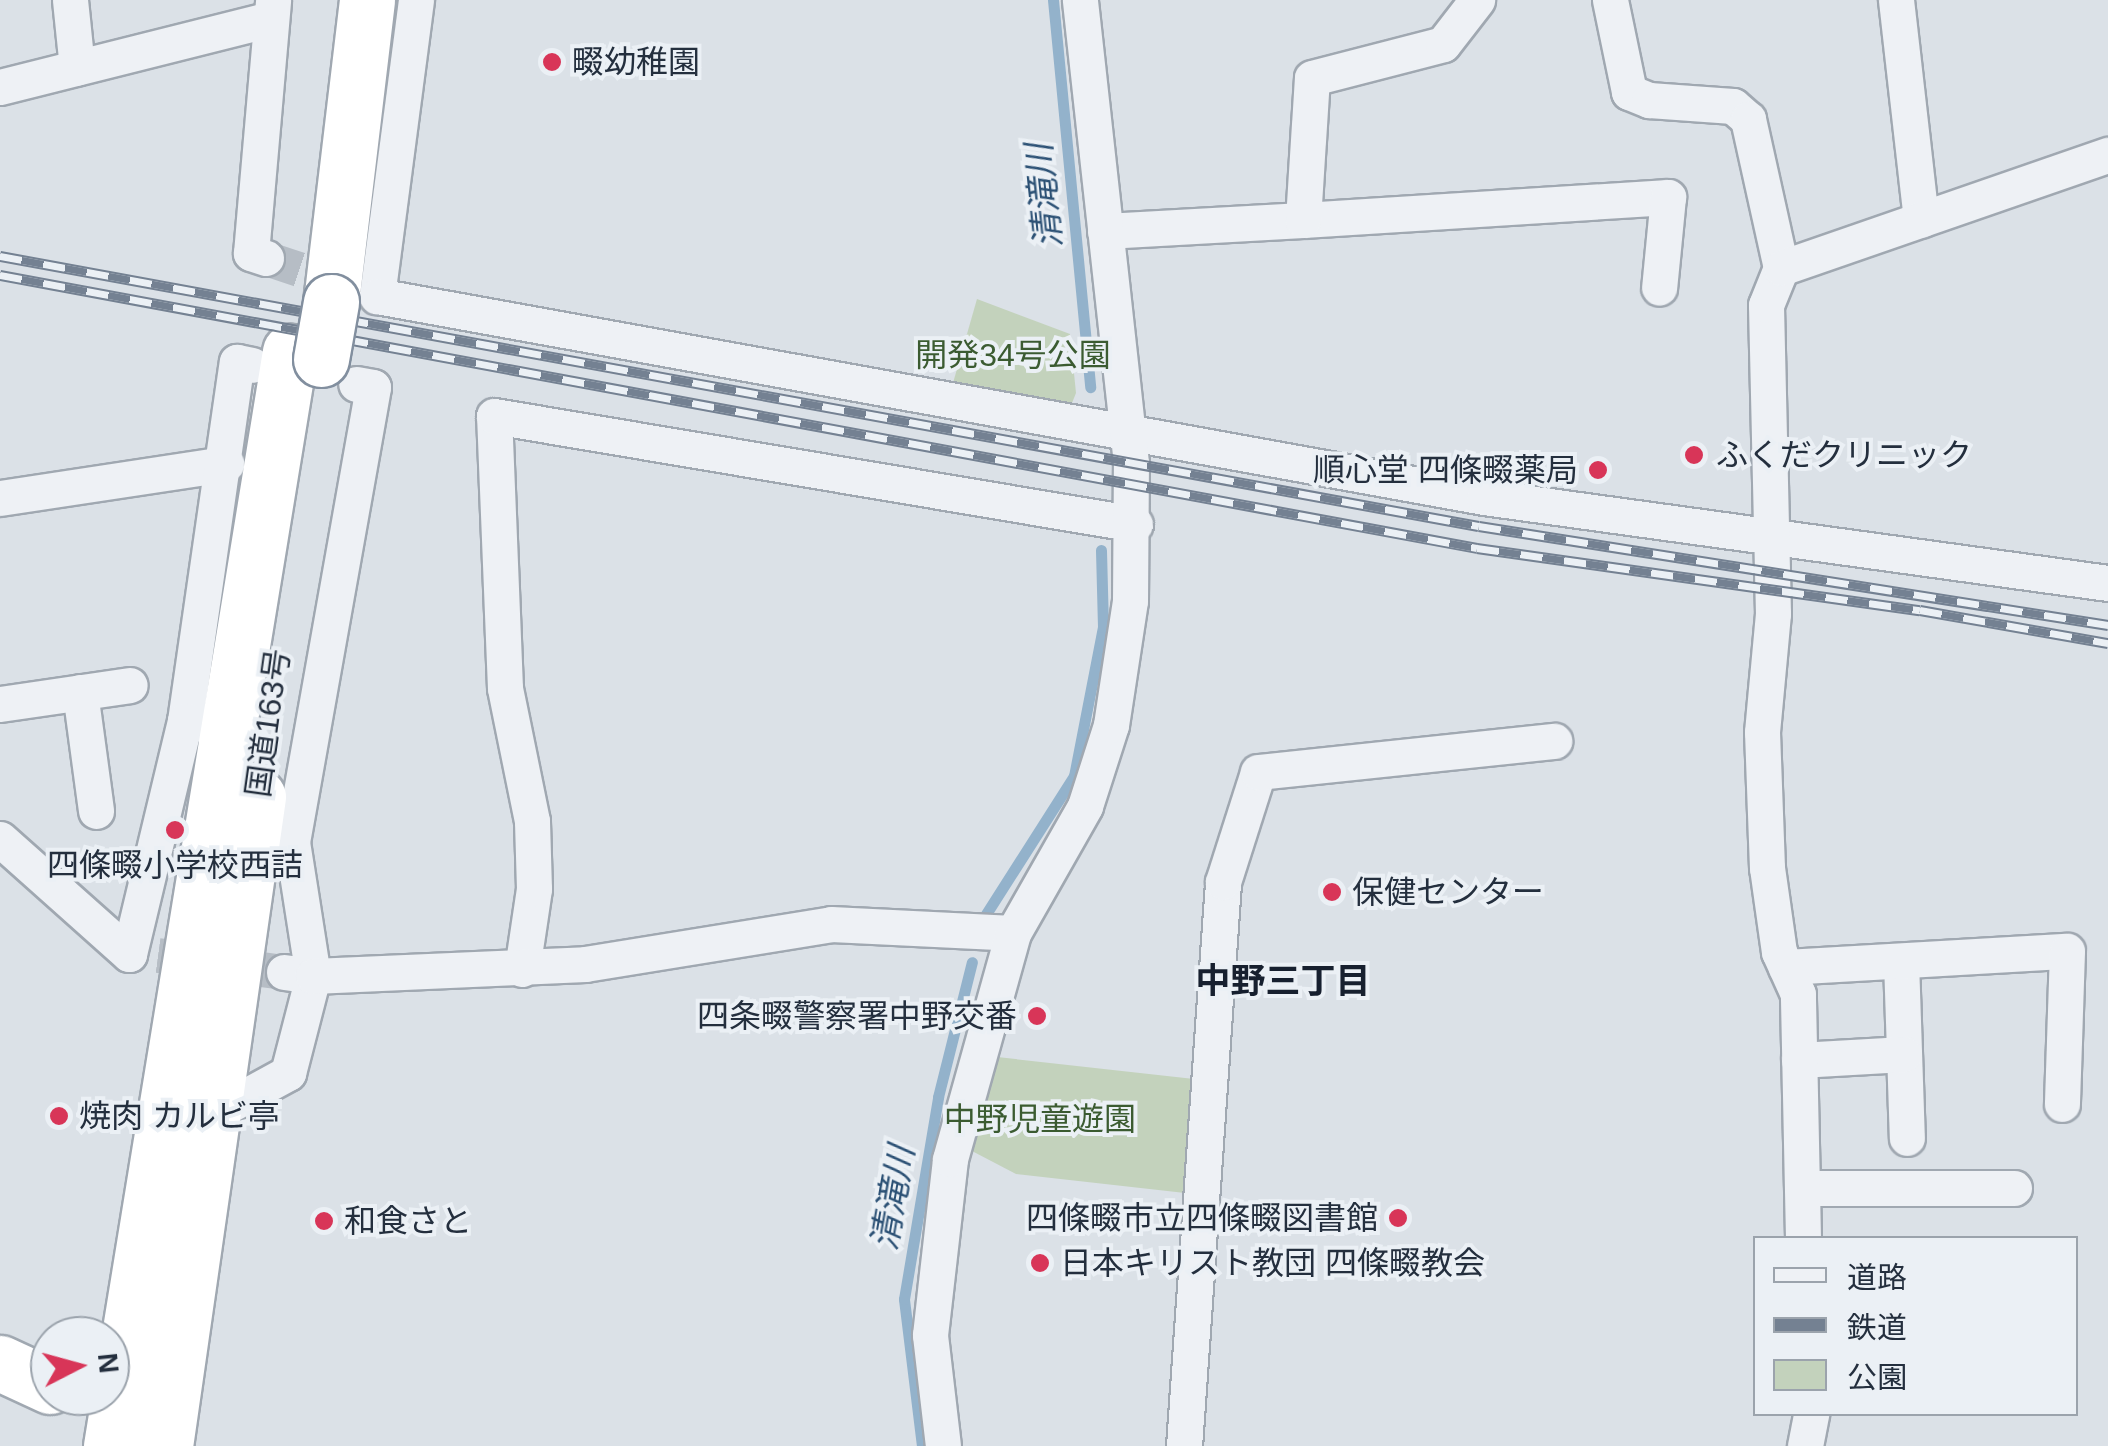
<!DOCTYPE html>
<html>
<head>
<meta charset="utf-8">
<style>
  body { margin:0 }
  #map { position:relative; width:2108px; height:1446px; overflow:hidden; background:#dbe1e7; font-family:Arial,"Noto Sans JP",sans-serif }
  div>[style] { position:absolute }
  .green>* { inset:0; background:#c3d2bc }
  .stream>* { height:11px; margin:-5.5px; padding:0 5.5px; transform-origin:5.5px; border-radius:5.5px; background:#93b2cb }
  .street-tunnel>* { height:35px; margin-top:-17.5px; transform-origin:0; background:repeating-linear-gradient(90deg,#b6bdc5 0 35px,transparent 0 53px) }
  .roads { filter:drop-shadow(2px 0 #a0a8b1) drop-shadow(-2px 0 #a0a8b1) drop-shadow(0 2px #a0a8b1) drop-shadow(0 -2px #a0a8b1) }
  .street>* { height:35px; margin:-17.5px; padding:0 17.5px; transform-origin:17.5px; border-radius:17.5px; background:#eef1f5 }
  .highway>* { height:55px; margin:-27.5px; padding:0 27.5px; transform-origin:27.5px; border-radius:27.5px; background:#fff }
  .rail>* { height:11px; margin-top:-5.5px; transform-origin:0; background:repeating-linear-gradient(90deg,#ebf0f5 0 22px,#748192 0 44px); box-sizing:border-box; border-block:2px solid #748192 }
  .bridges { filter:drop-shadow(2px 0 #828f9f) drop-shadow(-2px 0 #828f9f) drop-shadow(0 2px #828f9f) drop-shadow(0 -2px #828f9f) }
  .highway-bridge>* { height:55px; margin:-27.5px; padding:0 27.5px; transform-origin:27.5px; border-radius:27.5px; background:#fff }
  .dots>* { width:28px; height:28px; translate:-50% -50%; box-sizing:border-box; border:5px solid #ebf0f5; border-radius:50% }
  span { translate:-50% -50%; white-space:nowrap; text-align:center; line-height:1.15; -webkit-text-stroke:8px #ebf0f5; paint-order:stroke }
  .poi-label { font-size:32px; color:#242f3e }
  .left { translate:0 -50%; text-align:left }
  .right { translate:-100% -50%; text-align:right }
  .park-label { font-size:32px; color:#3b5b31 }
  .street-label { font-size:32px; color:#242f3e }
  .water-label { font-size:35px; color:#2c5175; font-style:italic }
  .neighbourhood-label { font-size:35px; color:#17202f; font-weight:700 }
  .legend { position:absolute; left:1753px; top:1236px; width:325px; height:180px; box-sizing:border-box; background:#ebf0f5; border:2px solid #9ba3ac; margin:0; padding:12px 18px; list-style:none; font-size:30px; color:#242f3e }
  .legend li { display:flex; align-items:center; gap:20px; height:50px }
  .legend b { width:50px; border:2px solid #9ba3ac }
  .north { position:absolute; left:30px; top:1316px; width:100px; height:100px; box-sizing:border-box; background:#ebf0f5; border:2px solid #9ba3ac; border-radius:50%; rotate:84deg; font-size:28px; font-weight:700; line-height:40px; text-align:center; color:#242f3e }
  .north::after { content:''; display:block; margin:auto; width:35px; height:45px; background:#d83558; clip-path:polygon(50% 0,100% 100%,50% 72%,0 100%) }
</style>
</head>
<body>
<div id="map">
  <div class="green">
    <div style="clip-path:polygon(977px 299px,1070px 334px,1076px 393px,1070px 408px,953px 383px)"></div>
    <div style="clip-path:polygon(988px 1056px,1194px 1079px,1185px 1193px,1016px 1174px,972px 1151px)"></div>
  </div>
  <div class="stream">
    <div style="left:1053px;top:0;width:389px;rotate:84.5deg"></div>
    <div style="left:986px;top:914px;width:164px;rotate:-57.5deg"></div>
    <div style="left:1074px;top:776px;width:152px;rotate:-79deg"></div>
    <div style="left:1103px;top:627px;width:77px;rotate:-91.5deg"></div>
    <div style="left:922px;top:1446px;width:148px;rotate:-97deg"></div>
    <div style="left:904px;top:1299px;width:205px;rotate:-80.4deg"></div>
    <div style="left:938px;top:1097px;width:139px;rotate:-75.9deg"></div>
  </div>
  <div class="street-tunnel">
    <div style="left:266px;top:258px;width:89px;rotate:18.4deg"></div>
    <div style="left:158px;top:955px;width:127px;rotate:7.7deg"></div>
  </div>
  <div class="roads">
    <div class="street">
      <div style="left:70px;top:0;width:68px;rotate:84.1deg"></div>
      <div style="left:416px;top:0;width:299px;rotate:97.5deg"></div>
      <div style="left:377px;top:296px;width:1125px;rotate:10.29deg"></div>
      <div style="left:1484px;top:497px;width:630px;rotate:7.85deg"></div>
      <div style="left:1610px;top:0;width:94px;rotate:78.3deg"></div>
      <div style="left:1629px;top:92px;width:22px;rotate:22deg"></div>
      <div style="left:1649px;top:100px;width:84px;rotate:4.1deg"></div>
      <div style="left:1733px;top:106px;width:20px;rotate:41deg"></div>
      <div style="left:1748px;top:119px;width:153px;rotate:77.5deg"></div>
      <div style="left:1896px;top:0;width:221px;rotate:83.5deg"></div>
      <div style="left:0;top:87px;width:278px;rotate:-14.1deg"></div>
      <div style="left:1303px;top:220px;width:366px;rotate:-3.6deg"></div>
      <div style="left:1668px;top:197px;width:91px;rotate:95.6deg"></div>
      <div style="left:1105px;top:231px;width:198px;rotate:-3.2deg"></div>
      <div style="left:1303px;top:220px;width:142px;rotate:-86.4deg"></div>
      <div style="left:1312px;top:78px;width:135px;rotate:-14.5deg"></div>
      <div style="left:1443px;top:44px;width:56px;rotate:-52.3deg"></div>
      <div style="left:266px;top:258px;width:16px;rotate:-162deg"></div>
      <div style="left:251px;top:253px;width:254px;rotate:-85deg"></div>
      <div style="left:0;top:498px;width:229px;rotate:-8.6deg"></div>
      <div style="left:80px;top:692px;width:120px;rotate:82.3deg"></div>
      <div style="left:0;top:704px;width:131px;rotate:-8.3deg"></div>
      <div style="left:185px;top:721px;width:363px;rotate:-81.8deg"></div>
      <div style="left:237px;top:362px;width:15px;rotate:11deg"></div>
      <div style="left:0;top:839px;width:173px;rotate:41.7deg"></div>
      <div style="left:129px;top:954px;width:240px;rotate:-76.5deg"></div>
      <div style="left:185px;top:721px;width:48px;rotate:9.7deg"></div>
      <div style="left:1901px;top:961px;width:177px;rotate:88.1deg"></div>
      <div style="left:1786px;top:967px;width:281px;rotate:-3.3deg"></div>
      <div style="left:2067px;top:951px;width:153px;rotate:91.9deg"></div>
      <div style="left:522px;top:969px;width:81px;rotate:-81.5deg"></div>
      <div style="left:534px;top:889px;width:68px;rotate:-91.7deg"></div>
      <div style="left:532px;top:821px;width:136px;rotate:-101.5deg"></div>
      <div style="left:505px;top:688px;width:272px;rotate:-92.3deg"></div>
      <div style="left:494px;top:416px;width:650px;rotate:9.56deg"></div>
      <div style="left:284px;top:972px;width:29px;rotate:8deg"></div>
      <div style="left:313px;top:976px;width:136px;rotate:-98.9deg"></div>
      <div style="left:292px;top:842px;width:462px;rotate:-79.9deg"></div>
      <div style="left:373px;top:387px;width:17px;rotate:-170deg"></div>
      <div style="left:1799px;top:1060px;width:105px;rotate:-3.3deg"></div>
      <div style="left:211px;top:1115px;width:88px;rotate:-28.6deg"></div>
      <div style="left:288px;top:1073px;width:100px;rotate:-75.5deg"></div>
      <div style="left:313px;top:976px;width:272px;rotate:-2.5deg"></div>
      <div style="left:585px;top:964px;width:249px;rotate:-9.2deg"></div>
      <div style="left:831px;top:924px;width:182px;rotate:2.8deg"></div>
      <div style="left:1802px;top:1188px;width:212px"></div>
      <div style="left:1803px;top:1238px;width:244px;rotate:-91.2deg"></div>
      <div style="left:1798px;top:994px;width:46px;rotate:-114.3deg"></div>
      <div style="left:1779px;top:952px;width:85px;rotate:-98.1deg"></div>
      <div style="left:1767px;top:868px;width:136px;rotate:-92.1deg"></div>
      <div style="left:1762px;top:732px;width:119px;rotate:-84.7deg"></div>
      <div style="left:1773px;top:614px;width:309px;rotate:-91.3deg"></div>
      <div style="left:1766px;top:305px;width:40px;rotate:-68deg"></div>
      <div style="left:1781px;top:268px;width:346px;rotate:-19.1deg"></div>
      <div style="left:943px;top:1446px;width:112px;rotate:-96.7deg"></div>
      <div style="left:930px;top:1335px;width:177px;rotate:-83.5deg"></div>
      <div style="left:950px;top:1159px;width:235px;rotate:-74.4deg"></div>
      <div style="left:1013px;top:933px;width:146px;rotate:-60.4deg"></div>
      <div style="left:1085px;top:806px;width:85px;rotate:-72.2deg"></div>
      <div style="left:1111px;top:725px;width:125px;rotate:-81.3deg"></div>
      <div style="left:1130px;top:601px;width:138px;rotate:-89.6deg"></div>
      <div style="left:1131px;top:463px;width:466px;rotate:-96.3deg"></div>
      <div style="left:1184px;top:1446px;width:565px;rotate:-86.04deg"></div>
      <div style="left:1223px;top:882px;width:115px;rotate:-72.3deg"></div>
      <div style="left:1258px;top:772px;width:298px;rotate:-6deg"></div>
      <div style="left:1805px;top:1446px;width:33px;rotate:-79deg"></div>
    </div>
    <div class="highway">
      <div style="left:331px;top:302px;width:304px;rotate:-83.2deg"></div>
      <div style="left:0;top:1363px;width:55px;rotate:24.7deg"></div>
      <div style="left:111px;top:1446px;width:1109px;rotate:-80.71deg"></div>
      <div style="left:165px;top:1446px;width:656px;rotate:-81.85deg"></div>
    </div>
  </div>
  <div class="rail">
    <div style="left:0;top:256px;width:1503px;rotate:10.35deg"></div>
    <div style="left:1479px;top:526px;width:637px;rotate:8.94deg"></div>
    <div style="left:0;top:275px;width:1502px;rotate:10.47deg"></div>
    <div style="left:1477px;top:548px;width:447px;rotate:8deg"></div>
    <div style="left:1920px;top:610px;width:191px;rotate:10deg"></div>
  </div>
  <div class="bridges">
    <div class="highway-bridge">
      <div style="left:321px;top:359px;width:58px;rotate:-80deg"></div>
    </div>
  </div>
  <div class="dots">
    <div style="left:552px;top:62px;background:#d83558"></div>
    <div style="left:1694px;top:455px;background:#d83558"></div>
    <div style="left:1598px;top:470px;background:#d83558"></div>
    <div style="left:175px;top:830px;background:#d83558"></div>
    <div style="left:1332px;top:892px;background:#d83558"></div>
    <div style="left:1037px;top:1016px;background:#d83558"></div>
    <div style="left:59px;top:1116px;background:#d83558"></div>
    <div style="left:1398px;top:1218px;background:#d83558"></div>
    <div style="left:324px;top:1221px;background:#d83558"></div>
    <div style="left:1040px;top:1263px;background:#d83558"></div>
  </div>
  <div class="poi-label">
    <span class="left" style="left:572px;top:62px">畷幼稚園</span>
    <span class="left" style="left:1716px;top:455px">ふくだクリニック</span>
    <span class="right" style="left:1578px;top:470px">順心堂 四條畷薬局</span>
    <span style="left:175px;top:865px">四條畷小学校西詰</span>
    <span class="left" style="left:1352px;top:892px">保健センター</span>
    <span class="right" style="left:1017px;top:1016px">四条畷警察署中野交番</span>
    <span class="left" style="left:79px;top:1116px">焼肉 カルビ亭</span>
    <span class="right" style="left:1378px;top:1218px">四條畷市立四條畷図書館</span>
    <span class="left" style="left:344px;top:1221px">和食さと</span>
    <span class="left" style="left:1060px;top:1263px">日本キリスト教団 四條畷教会</span>
  </div>
  <div class="park-label">
    <span style="left:1013px;top:355px">開発34号公園</span>
    <span style="left:1040px;top:1119px">中野児童遊園</span>
  </div>
  <div class="street-label">
    <span style="left:268px;top:723px;rotate:-82deg">国道163号</span>
  </div>
  <div class="water-label">
    <span style="left:1044px;top:196px;rotate:-96deg">清滝川</span>
    <span style="left:893px;top:1198px;rotate:-80deg">清滝川</span>
  </div>
  <div class="neighbourhood-label">
    <span style="left:1283px;top:981px">中野三丁目</span>
  </div>
  <ul class="legend">
  <li><b style="height:12px;background:#eef1f5"></b>道路</li>
  <li><b style="height:12px;background:#748192"></b>鉄道</li>
  <li><b style="height:28px;background:#c3d2bc"></b>公園</li>
  </ul>
  <div class="north">N</div>
</div>
</body>
</html>
